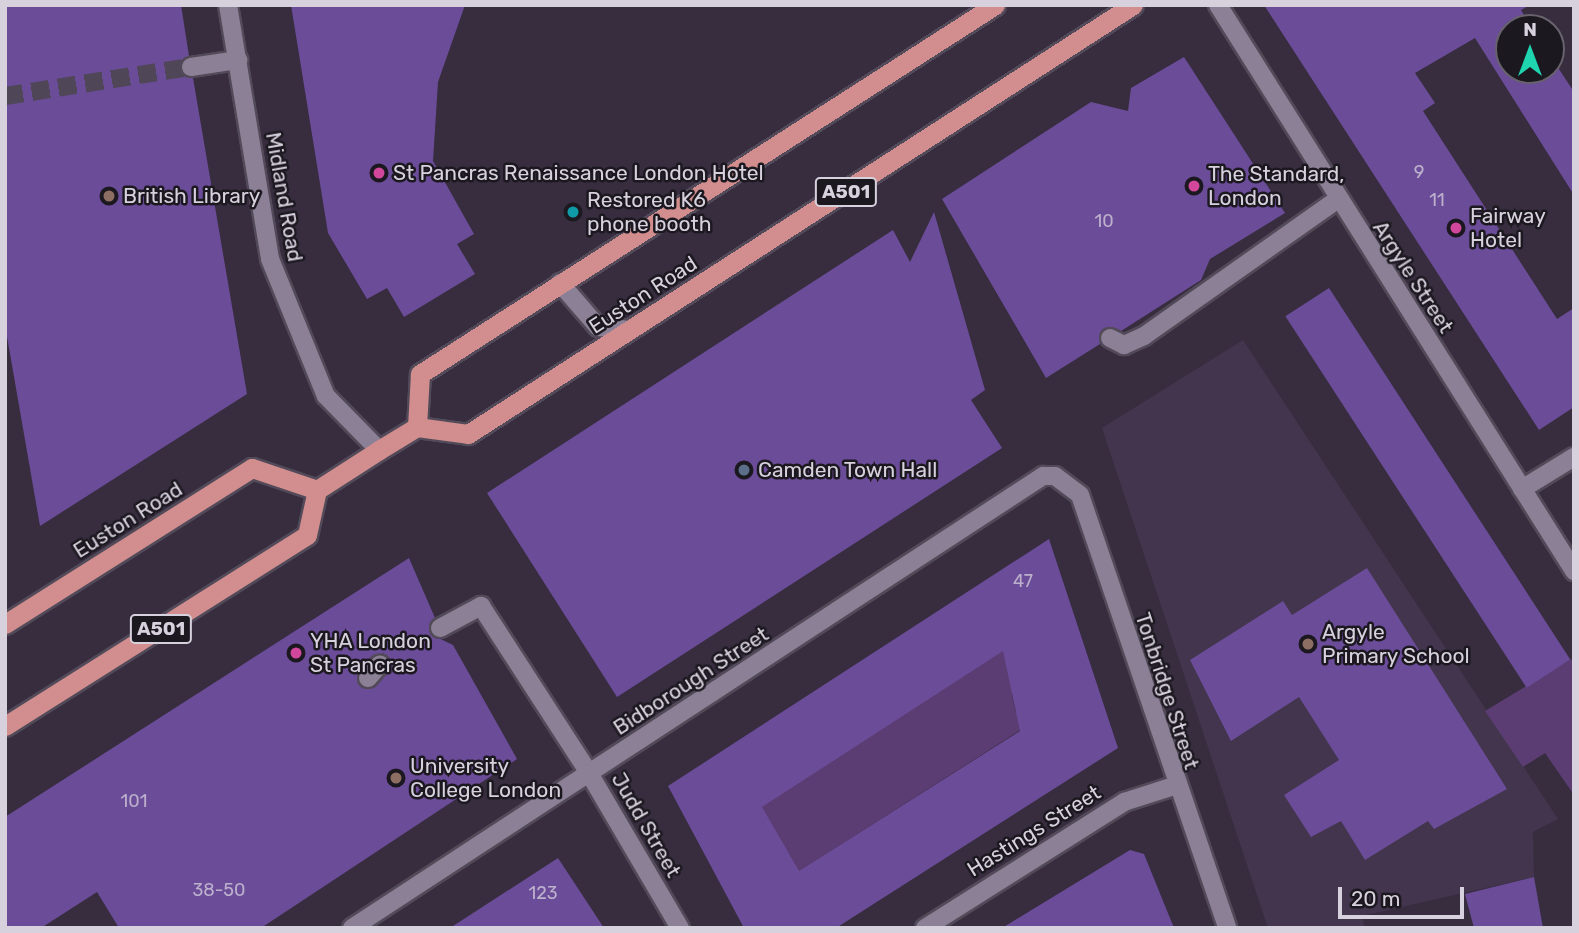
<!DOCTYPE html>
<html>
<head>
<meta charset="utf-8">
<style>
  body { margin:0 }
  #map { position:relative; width:1579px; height:933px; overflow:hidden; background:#372d3f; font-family:Rubik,sans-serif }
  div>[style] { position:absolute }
  .built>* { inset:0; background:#42354d }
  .green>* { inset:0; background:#5b3d73 }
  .building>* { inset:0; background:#6b4c98; transform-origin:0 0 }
  .pedestrian-tunnel>* { height:18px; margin-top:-9px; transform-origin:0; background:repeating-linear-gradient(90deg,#4f4657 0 18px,transparent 0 27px) }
  .roads { filter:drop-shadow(2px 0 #524a59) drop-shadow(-2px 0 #524a59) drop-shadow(0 2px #524a59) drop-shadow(0 -2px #524a59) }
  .service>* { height:18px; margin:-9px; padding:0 9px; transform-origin:9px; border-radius:9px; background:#8b8095 }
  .pedestrian>* { height:18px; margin:-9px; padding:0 9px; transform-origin:9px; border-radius:9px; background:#8b8095 }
  .minor>* { height:18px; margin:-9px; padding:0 9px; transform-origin:9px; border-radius:9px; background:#8b8095 }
  .tertiary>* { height:18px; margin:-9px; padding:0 9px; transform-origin:9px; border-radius:9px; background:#8b8095 }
  .trunk>* { height:19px; margin:-9.5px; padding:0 9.5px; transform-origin:9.5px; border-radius:9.5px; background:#d28e8e }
  .dots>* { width:19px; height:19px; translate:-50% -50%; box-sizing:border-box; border:4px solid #1c1820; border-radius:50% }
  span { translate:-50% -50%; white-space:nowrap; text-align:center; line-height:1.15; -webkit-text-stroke:5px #1c1820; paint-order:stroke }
  .number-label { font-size:18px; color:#bcb0cc }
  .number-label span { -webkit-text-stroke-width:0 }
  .shield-label span { padding:2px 5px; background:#1c1820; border:2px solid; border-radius:5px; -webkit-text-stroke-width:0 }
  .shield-label { font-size:19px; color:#d7d1dd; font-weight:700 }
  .poi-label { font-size:21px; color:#d7d1dd }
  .left { translate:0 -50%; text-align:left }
  .street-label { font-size:21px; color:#d7d1dd }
  .frame { position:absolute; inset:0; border:7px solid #d7d1dd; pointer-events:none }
  .north { position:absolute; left:1495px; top:14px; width:70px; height:70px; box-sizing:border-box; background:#1c1820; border:2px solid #67626c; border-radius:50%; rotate:0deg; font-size:19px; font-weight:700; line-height:28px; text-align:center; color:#d7d1dd }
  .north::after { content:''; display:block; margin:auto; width:24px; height:32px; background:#1fd5b0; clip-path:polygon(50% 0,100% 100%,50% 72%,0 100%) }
  .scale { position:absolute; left:1338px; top:887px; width:126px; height:32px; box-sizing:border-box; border:4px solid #d7d1dd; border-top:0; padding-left:9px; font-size:21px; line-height:24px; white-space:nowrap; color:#d7d1dd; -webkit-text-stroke:5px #1c1820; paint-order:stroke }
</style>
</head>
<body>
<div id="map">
  <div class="built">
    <div style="clip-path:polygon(1243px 340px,1558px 819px,1533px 832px,1534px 877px,1362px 916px,1365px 928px,1268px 928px,1102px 428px)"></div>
  </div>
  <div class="green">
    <div style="clip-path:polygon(1014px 617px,1012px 695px,1016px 713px,1028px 711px,1033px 722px,793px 875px,791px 857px,758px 809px)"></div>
    <div style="clip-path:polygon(1571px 659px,1574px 663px,1574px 795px,1545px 753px,1523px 767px,1485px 711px)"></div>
  </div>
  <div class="building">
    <div style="clip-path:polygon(5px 5px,181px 5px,189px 56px,180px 69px,193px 78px,247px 394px,40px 526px,5px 325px)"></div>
    <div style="clip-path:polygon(291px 5px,465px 5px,438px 82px,433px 161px,474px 234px,457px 244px,475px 274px,404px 317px,387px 288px,367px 299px,328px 233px)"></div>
    <div style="clip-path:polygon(1264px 5px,1530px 5px,1521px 10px,1532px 28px,1509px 28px,1509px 70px,1551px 70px,1551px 57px,1574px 92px,1574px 195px,1475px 38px,1415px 73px,1435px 103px,1423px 111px,1557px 319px,1574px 308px,1574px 407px,1539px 430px)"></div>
    <div style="clip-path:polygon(1184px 57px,1285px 213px,1210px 259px,1201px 280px,1121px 331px,1103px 329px,1100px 344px,1046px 378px,942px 199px,1091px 102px,1128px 111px,1131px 88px)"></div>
    <div style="clip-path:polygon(934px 212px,985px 390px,971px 400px,1002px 448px,617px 697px,487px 493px,893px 230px,910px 262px)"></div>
    <div style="left:1329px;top:288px;width:443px;height:52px;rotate:57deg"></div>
    <div style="clip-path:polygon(evenodd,1049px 539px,1118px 748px,836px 928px,744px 928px,668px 786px,1049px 539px,1003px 651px,1020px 731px,799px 871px,762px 807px,1003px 651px)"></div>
    <div style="clip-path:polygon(evenodd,409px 558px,435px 618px,430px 634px,453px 645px,517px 759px,261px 928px,119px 928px,97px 892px,41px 928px,5px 928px,5px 817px,409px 558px,383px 653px,390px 660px,389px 671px,372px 688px,361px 687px,359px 671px,383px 653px)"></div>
    <div style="clip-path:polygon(1367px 568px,1507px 789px,1434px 829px,1428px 821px,1365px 860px,1341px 821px,1311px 837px,1284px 795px,1339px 760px,1299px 697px,1231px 741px,1190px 660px,1283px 601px,1292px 615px)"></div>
    <div style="clip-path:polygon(1130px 850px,1144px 854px,1174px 928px,1002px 928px)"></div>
    <div style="clip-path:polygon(558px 858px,604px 928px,450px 928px)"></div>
    <div style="clip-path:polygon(1534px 877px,1543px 928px,1474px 928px,1465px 894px)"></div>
  </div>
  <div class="pedestrian-tunnel">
    <div style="left:5px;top:96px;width:188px;rotate:-8.9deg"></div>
  </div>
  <div class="roads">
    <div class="service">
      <div style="left:560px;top:283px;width:58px;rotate:49.2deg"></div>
      <div style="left:598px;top:327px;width:33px;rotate:5deg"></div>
      <div style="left:1110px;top:338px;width:16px;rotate:27deg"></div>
      <div style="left:1124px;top:345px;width:22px;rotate:-24deg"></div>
      <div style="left:1144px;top:336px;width:236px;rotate:-35.2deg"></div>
      <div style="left:440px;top:628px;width:47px;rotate:-28.2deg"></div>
      <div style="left:368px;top:678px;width:18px;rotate:-49deg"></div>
    </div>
    <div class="pedestrian">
      <div style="left:191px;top:67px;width:48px;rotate:-8.5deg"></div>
    </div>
    <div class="minor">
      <div style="left:1218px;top:5px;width:669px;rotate:57.83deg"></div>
      <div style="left:1522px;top:489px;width:61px;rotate:-31.6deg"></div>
      <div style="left:481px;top:606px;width:199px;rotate:57.1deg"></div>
      <div style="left:589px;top:773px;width:543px;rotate:-33.19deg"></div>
      <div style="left:1043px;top:476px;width:12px"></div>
      <div style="left:1055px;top:476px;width:31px;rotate:37deg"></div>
      <div style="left:1080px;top:495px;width:457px;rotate:71.2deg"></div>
      <div style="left:925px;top:928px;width:236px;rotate:-32.3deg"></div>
      <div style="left:1124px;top:802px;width:52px;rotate:-17.7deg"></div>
    </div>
    <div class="tertiary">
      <div style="left:228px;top:5px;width:257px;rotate:80.6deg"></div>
      <div style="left:270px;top:259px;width:148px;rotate:67.8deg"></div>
      <div style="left:326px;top:396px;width:76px;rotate:45.5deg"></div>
      <div style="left:352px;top:928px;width:283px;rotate:-33.2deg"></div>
      <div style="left:589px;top:773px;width:180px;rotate:59.6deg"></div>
    </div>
    <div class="trunk">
      <div style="left:417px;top:427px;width:53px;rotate:-86.8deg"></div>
      <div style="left:420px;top:374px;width:683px;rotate:-32.69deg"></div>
      <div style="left:5px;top:624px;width:292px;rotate:-32.3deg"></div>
      <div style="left:252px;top:468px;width:69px;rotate:18.7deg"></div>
      <div style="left:5px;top:726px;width:357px;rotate:-32.3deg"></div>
      <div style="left:307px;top:535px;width:46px;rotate:-77.5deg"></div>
      <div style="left:317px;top:490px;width:74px;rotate:-32.8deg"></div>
      <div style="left:379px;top:450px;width:44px;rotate:-31.2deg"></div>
      <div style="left:417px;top:427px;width:51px;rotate:7.8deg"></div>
      <div style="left:468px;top:434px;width:791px;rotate:-32.83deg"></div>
    </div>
  </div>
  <div class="dots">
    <div style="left:379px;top:173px;background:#d1479c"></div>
    <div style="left:1194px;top:186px;background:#d1479c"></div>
    <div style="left:109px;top:196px;background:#8d6e63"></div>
    <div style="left:573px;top:212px;background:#0f9aa8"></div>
    <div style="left:1456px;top:228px;background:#d1479c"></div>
    <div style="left:744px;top:470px;background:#5c6f8a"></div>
    <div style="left:1308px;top:644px;background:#8d6e63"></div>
    <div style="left:296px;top:653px;background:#d1479c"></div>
    <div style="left:396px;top:778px;background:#8d6e63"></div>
  </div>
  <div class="number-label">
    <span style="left:1419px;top:172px">9</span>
    <span style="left:1437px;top:200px">11</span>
    <span style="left:1104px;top:221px">10</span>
    <span style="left:1023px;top:581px">47</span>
    <span style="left:134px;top:801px">101</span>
    <span style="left:219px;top:890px">38-50</span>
    <span style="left:543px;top:893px">123</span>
  </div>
  <div class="shield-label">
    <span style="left:846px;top:192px">A501</span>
    <span style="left:161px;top:629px">A501</span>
  </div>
  <div class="poi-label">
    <span class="left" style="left:393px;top:173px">St Pancras Renaissance London Hotel</span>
    <span class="left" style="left:1208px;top:186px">The Standard,<br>London</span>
    <span class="left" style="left:123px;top:196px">British Library</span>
    <span class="left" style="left:587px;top:212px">Restored K6<br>phone booth</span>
    <span class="left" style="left:1470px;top:228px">Fairway<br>Hotel</span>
    <span class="left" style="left:758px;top:470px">Camden Town Hall</span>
    <span class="left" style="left:1322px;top:644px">Argyle<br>Primary School</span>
    <span class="left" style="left:310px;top:653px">YHA London<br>St Pancras</span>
    <span class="left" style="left:410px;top:778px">University<br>College London</span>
  </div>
  <div class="street-label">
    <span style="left:284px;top:197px;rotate:80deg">Midland Road</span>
    <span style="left:1413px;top:277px;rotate:57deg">Argyle Street</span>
    <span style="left:643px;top:295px;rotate:-33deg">Euston Road</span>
    <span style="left:128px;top:520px;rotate:-32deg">Euston Road</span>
    <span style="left:691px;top:681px;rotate:-33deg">Bidborough Street</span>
    <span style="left:1167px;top:691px;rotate:72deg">Tonbridge Street</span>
    <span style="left:646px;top:825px;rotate:60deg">Judd Street</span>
    <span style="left:1034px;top:831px;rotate:-32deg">Hastings Street</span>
  </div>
  <div class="frame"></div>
  <div class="north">N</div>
  <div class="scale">20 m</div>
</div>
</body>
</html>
